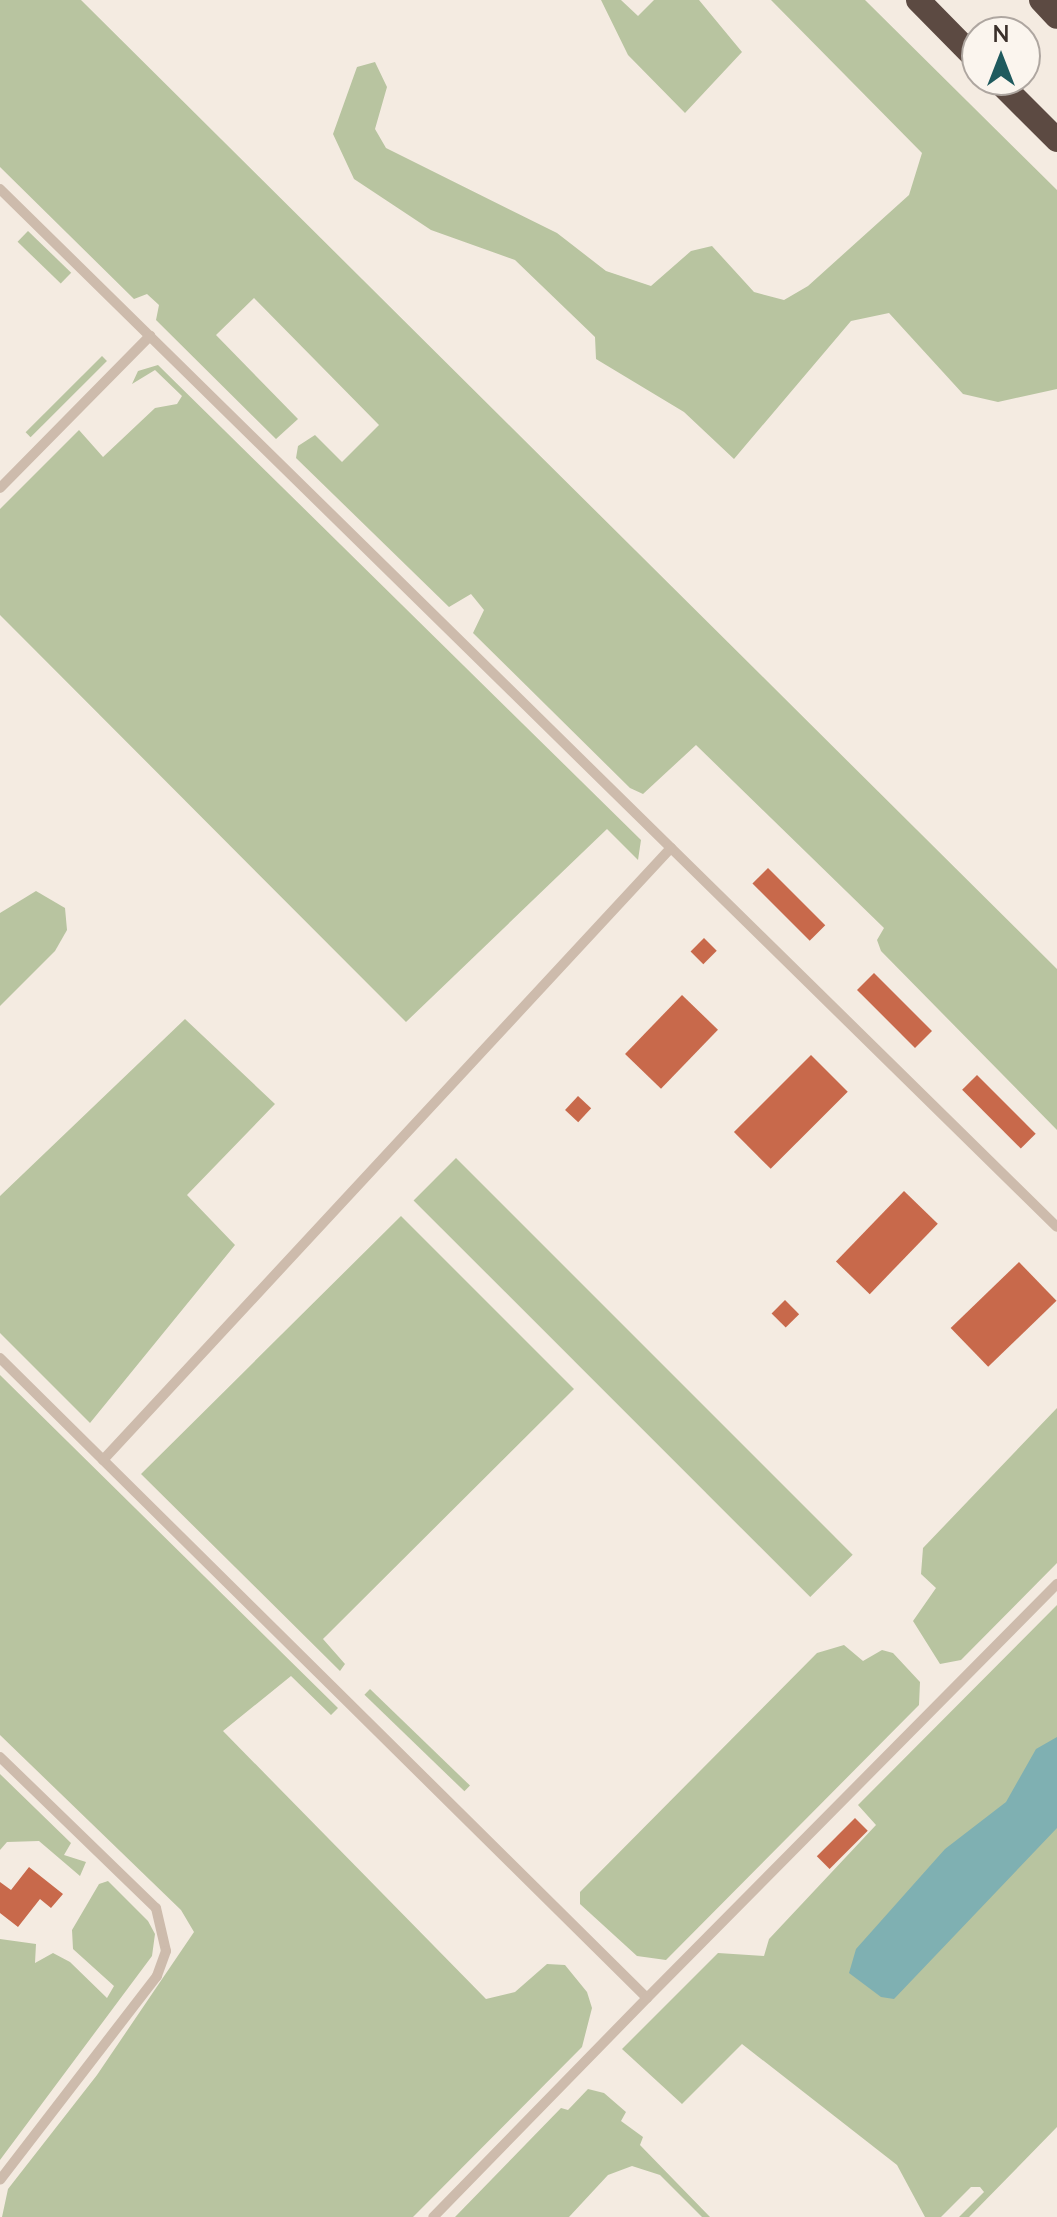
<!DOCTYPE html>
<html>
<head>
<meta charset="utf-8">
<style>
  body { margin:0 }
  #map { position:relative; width:1057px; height:2217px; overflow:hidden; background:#f4ebe1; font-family:Lato,sans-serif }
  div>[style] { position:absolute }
  .green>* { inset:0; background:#b8c4a0; transform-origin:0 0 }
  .water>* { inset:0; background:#7fb0b2 }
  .building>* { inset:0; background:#c8694b; transform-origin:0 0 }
  .lane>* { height:10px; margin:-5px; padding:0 5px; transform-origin:5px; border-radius:5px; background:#cdbbac }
  .highway>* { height:24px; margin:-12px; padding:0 12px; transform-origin:12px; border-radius:12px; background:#5c4a42 }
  span { translate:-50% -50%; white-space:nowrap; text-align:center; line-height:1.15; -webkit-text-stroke:7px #fbf5ee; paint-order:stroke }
  .north { position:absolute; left:961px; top:16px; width:80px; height:80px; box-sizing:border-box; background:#fbf5ee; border:2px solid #aea6a0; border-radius:50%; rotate:0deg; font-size:22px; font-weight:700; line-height:32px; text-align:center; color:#3b302b }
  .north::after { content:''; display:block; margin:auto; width:28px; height:36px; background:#1f5a5e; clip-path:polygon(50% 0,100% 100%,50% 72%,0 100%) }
</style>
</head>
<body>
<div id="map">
  <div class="green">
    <div style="clip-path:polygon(0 0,81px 0,1057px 969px,1057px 1130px,881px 951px,877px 940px,884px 928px,696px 745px,643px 794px,630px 788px,473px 633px,484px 610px,471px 594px,449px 607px,296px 458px,298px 446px,315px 435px,342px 462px,379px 425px,254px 298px,216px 335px,298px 419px,276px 439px,156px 320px,159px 305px,147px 294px,134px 299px,0 167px)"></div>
    <div style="clip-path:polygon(601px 0,621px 0,638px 16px,654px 0,699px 0,742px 52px,685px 113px,628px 55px)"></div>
    <div style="clip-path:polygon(771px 0,865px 0,1057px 190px,1057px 389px,998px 402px,963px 394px,889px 313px,851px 321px,734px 459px,684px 412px,596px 359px,595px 337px,515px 260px,431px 230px,354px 179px,333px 134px,357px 67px,375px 62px,387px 87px,375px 129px,386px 148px,557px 233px,606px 271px,651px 286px,691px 251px,712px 246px,754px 292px,784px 300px,808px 286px,909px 195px,922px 153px)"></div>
    <div style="left:28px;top:231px;width:60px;height:15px;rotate:44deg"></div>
    <div style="left:102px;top:356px;width:7px;height:108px;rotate:45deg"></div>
    <div style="clip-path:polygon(158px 365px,641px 840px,638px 860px,607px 829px,406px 1022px,0 615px,0 509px,79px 430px,103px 457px,155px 408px,177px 404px,182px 396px,155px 370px,132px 384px,138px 371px)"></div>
    <div style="clip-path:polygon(36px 891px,65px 908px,67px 930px,55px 951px,0 1006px,0 913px)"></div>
    <div style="clip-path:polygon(185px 1019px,275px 1104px,187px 1195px,235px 1245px,90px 1423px,0 1333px,0 1196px)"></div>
    <div style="left:456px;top:1158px;width:561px;height:60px;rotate:45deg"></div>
    <div style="clip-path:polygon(401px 1216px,574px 1389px,323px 1639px,345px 1664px,340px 1671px,141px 1474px)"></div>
    <div style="clip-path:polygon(0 1375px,338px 1708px,331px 1715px,291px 1676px,223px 1731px,486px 1999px,515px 1992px,547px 1964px,565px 1965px,587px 1992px,592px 2008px,582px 2047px,413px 2217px,2px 2217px,8px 2189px,97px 2075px,194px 1932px,181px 1910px,0 1735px)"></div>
    <div style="clip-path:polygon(1057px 1408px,1057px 1563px,961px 1660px,940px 1664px,913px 1621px,936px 1588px,921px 1574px,923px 1548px)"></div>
    <div style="clip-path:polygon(1057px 1605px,1057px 2127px,969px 2217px,959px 2217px,984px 2192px,980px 2187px,971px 2187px,941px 2217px,925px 2217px,897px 2165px,742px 2044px,682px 2104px,622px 2049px,718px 1953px,764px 1956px,769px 1939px,876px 1825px,858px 1805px)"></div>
    <div style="clip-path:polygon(844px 1645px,863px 1661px,882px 1650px,893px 1653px,920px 1682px,919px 1705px,666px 1960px,637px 1956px,580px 1904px,580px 1892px,817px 1653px)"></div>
    <div style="left:370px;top:1689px;width:139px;height:8px;rotate:44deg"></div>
    <div style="clip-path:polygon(0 1774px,71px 1843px,64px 1855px,86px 1862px,80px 1876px,39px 1841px,7px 1842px,0 1850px)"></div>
    <div style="clip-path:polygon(108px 1881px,148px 1921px,155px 1934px,152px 1956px,0 2160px,0 1939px,36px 1944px,35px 1963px,53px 1953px,70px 1962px,107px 1998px,114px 1986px,73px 1949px,72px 1930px,99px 1884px)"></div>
    <div style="clip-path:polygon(588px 2089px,604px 2093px,626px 2112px,621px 2121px,643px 2137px,640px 2145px,710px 2217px,702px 2217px,660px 2175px,632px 2166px,608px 2175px,569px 2217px,455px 2217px,561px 2108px,568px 2110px)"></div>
  </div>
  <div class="water">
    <div style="clip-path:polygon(1057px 1737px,1057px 1828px,894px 1999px,881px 1997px,849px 1973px,856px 1949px,945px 1849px,1006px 1802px,1036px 1749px)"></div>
  </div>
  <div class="building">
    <div style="left:768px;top:868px;width:81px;height:22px;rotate:45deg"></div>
    <div style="left:704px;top:938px;width:18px;height:19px;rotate:45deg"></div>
    <div style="left:874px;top:973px;width:82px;height:24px;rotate:45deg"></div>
    <div style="left:682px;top:995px;width:50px;height:82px;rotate:44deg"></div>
    <div style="left:811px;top:1055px;width:52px;height:109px;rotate:45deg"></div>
    <div style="left:977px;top:1075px;width:83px;height:21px;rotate:45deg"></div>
    <div style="left:578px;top:1096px;width:18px;height:19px;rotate:43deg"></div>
    <div style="left:904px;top:1191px;width:47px;height:98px;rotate:44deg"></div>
    <div style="left:1019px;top:1262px;width:54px;height:95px;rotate:46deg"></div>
    <div style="left:785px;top:1300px;width:20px;height:19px;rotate:45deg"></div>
    <div style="left:855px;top:1818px;width:18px;height:54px;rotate:45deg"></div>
    <div style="clip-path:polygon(29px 1867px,63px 1894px,51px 1908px,40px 1899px,18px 1927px,0 1913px,0 1882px,11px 1890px)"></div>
  </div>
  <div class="lane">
    <div style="left:0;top:189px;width:1481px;rotate:44.48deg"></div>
    <div style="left:0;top:488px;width:214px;rotate:-45.4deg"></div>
    <div style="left:0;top:1358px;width:910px;rotate:44.69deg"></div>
    <div style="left:647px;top:1998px;width:306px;rotate:134.3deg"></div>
    <div style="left:103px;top:1460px;width:835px;rotate:-47.14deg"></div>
    <div style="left:0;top:1757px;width:217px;rotate:44.1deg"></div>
    <div style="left:156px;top:1908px;width:44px;rotate:76.9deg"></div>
    <div style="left:166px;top:1951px;width:27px;rotate:110deg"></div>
    <div style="left:157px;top:1976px;width:257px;rotate:127.6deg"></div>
    <div style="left:647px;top:1998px;width:583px;rotate:-45.28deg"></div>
  </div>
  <div class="highway">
    <div style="left:918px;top:0;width:84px;rotate:45.5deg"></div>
    <div style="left:1041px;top:0;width:23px;rotate:47deg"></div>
    <div style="left:997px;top:80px;width:85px;rotate:45deg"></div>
  </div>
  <div class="north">N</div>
</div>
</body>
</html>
